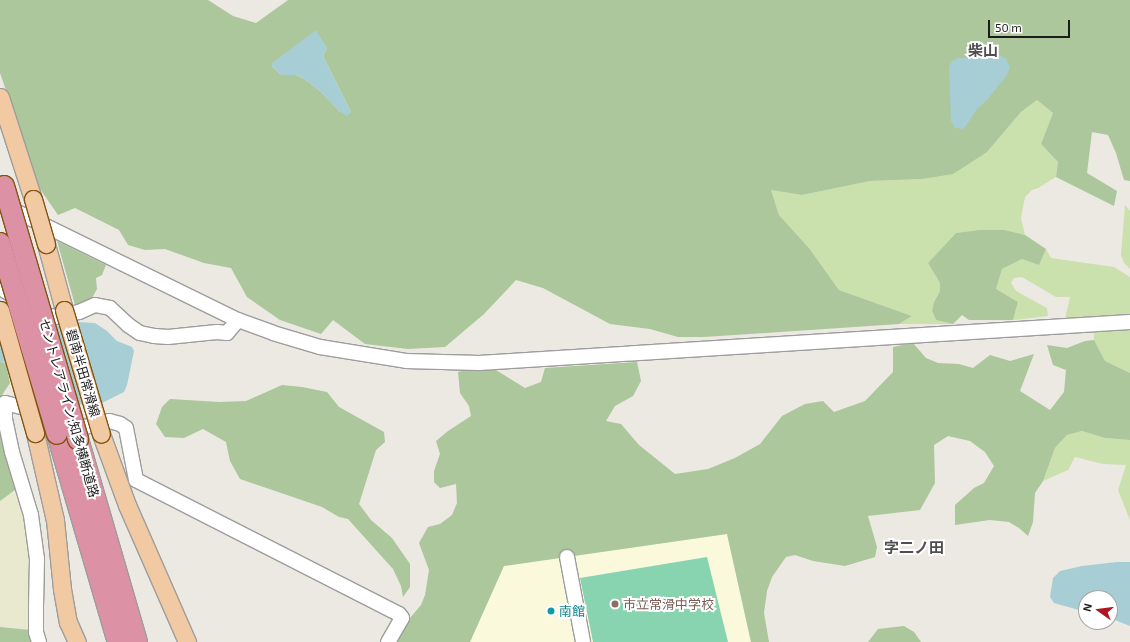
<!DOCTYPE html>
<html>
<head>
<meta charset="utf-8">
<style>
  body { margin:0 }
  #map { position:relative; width:1130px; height:642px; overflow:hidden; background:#ece8e2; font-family:"Exo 2","Noto Sans JP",sans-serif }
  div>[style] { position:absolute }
  .education>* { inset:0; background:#fbf9dc }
  .farmland>* { inset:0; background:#e9e9cf }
  .grass>* { inset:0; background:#cbe1ad }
  .forest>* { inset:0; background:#abc79b }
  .pitch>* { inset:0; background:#88d3b0 }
  .water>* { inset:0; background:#a7ced5 }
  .roads { filter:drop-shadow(1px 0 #9d9d9d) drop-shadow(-1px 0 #9d9d9d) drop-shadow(0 1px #9d9d9d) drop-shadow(0 -1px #9d9d9d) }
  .minor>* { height:14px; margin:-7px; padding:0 7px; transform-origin:7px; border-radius:7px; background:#fff }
  .major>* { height:17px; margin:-8.5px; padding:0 8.5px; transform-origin:8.5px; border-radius:8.5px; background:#f1c9a2 }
  .highway>* { height:20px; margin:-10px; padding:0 10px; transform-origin:10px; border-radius:10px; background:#dc91a5 }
  .bridges { filter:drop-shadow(1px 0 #835410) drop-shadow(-1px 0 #835410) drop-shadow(0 1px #835410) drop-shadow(0 -1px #835410) }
  .major-bridge>* { height:17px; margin:-8.5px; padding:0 8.5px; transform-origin:8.5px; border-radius:8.5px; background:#f1c9a2 }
  .highway-bridge>* { height:20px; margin:-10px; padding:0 10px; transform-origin:10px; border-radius:10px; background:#dc91a5 }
  .dots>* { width:11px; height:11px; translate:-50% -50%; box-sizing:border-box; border:2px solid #fff; border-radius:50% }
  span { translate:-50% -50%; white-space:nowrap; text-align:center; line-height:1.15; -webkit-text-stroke:4px #fff; paint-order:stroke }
  .street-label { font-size:13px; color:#1c1c1c }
  .education-label { font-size:13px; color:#785e54 }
  .left { translate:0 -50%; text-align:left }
  .culture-label { font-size:13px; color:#0d838f }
  .quarter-label { font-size:15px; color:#4f4f4f; font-weight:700 }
  .north { position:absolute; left:1078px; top:590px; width:40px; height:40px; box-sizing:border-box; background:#fff; border:1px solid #a4a4a4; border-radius:50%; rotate:284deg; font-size:11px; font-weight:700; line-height:16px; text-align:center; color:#1c1c1c }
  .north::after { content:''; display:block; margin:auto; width:14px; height:18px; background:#b21521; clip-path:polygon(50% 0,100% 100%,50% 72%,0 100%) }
  .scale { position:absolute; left:988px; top:20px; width:82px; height:18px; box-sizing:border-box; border:2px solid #1c1c1c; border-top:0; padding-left:5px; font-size:12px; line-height:14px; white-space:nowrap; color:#1c1c1c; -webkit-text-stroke:3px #fff; paint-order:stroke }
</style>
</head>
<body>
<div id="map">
  <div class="education">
    <div style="clip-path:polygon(727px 534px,751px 642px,470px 642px,503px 566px)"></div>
  </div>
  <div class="farmland">
    <div style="clip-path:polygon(19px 487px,28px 521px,32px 571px,31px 630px,0 627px,0 501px)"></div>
  </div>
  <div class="grass">
    <div style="clip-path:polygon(1037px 100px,1053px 113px,1041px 144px,1058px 162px,1056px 177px,1038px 188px,1032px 190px,1025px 197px,1021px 218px,1025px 235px,1003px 230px,956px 233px,928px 263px,940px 283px,940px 291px,934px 302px,932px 311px,936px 320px,953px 324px,899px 324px,912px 316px,839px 290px,809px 248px,779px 215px,771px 190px,802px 195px,870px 181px,922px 179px,987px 152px,1021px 112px)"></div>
    <div style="clip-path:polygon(1125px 205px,1130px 211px,1130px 269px,1124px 263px,1121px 255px)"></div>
    <div style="clip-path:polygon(1046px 249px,1051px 258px,1114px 267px,1130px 277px,1130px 315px,1065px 319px,1070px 297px,1056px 297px,1022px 277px,1014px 278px,1011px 283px,1016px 291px,1047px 308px,1048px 316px,1013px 320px,1018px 302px,996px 289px,1002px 269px,1022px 259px,1039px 264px)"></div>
    <div style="clip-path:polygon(1130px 329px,1130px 373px,1105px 361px,1094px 340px,1094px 332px)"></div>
    <div style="clip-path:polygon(1082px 431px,1105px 438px,1130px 440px,1130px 520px,1118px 490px,1126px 465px,1103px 464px,1075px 457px,1068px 470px,1043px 481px,1055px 448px,1067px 435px)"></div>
  </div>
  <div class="forest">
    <div style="clip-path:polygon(evenodd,0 0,208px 0,233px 16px,256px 23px,288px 0,1130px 0,1130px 181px,1124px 180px,1116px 153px,1108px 135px,1092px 132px,1087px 173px,1117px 191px,1114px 206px,1056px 177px,1058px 162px,1041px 144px,1053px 113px,1037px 100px,1021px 112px,987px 152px,953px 174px,922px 179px,870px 181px,802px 195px,771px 190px,779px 215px,809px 248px,839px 290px,912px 316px,899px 324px,704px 337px,678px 337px,650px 329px,610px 324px,543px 288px,516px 280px,484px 314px,445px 347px,408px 349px,365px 344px,333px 320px,321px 334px,280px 320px,247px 297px,231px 268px,204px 263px,165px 249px,145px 250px,128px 245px,119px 230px,75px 208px,58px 215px,40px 189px,0 73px,0 0,325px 45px,327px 48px,323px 56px,351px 112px,340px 112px,320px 91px,303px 78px,295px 75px,281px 75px,272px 66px,272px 63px,325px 45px)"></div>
    <div style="clip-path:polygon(980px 230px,1004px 230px,1025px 235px,1046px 249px,1039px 265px,1022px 259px,1002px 269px,996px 289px,1018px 302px,1013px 320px,969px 320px,962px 315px,953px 324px,936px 320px,932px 311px,934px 302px,940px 291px,940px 283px,928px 263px,956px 233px)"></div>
    <div style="clip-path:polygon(57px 241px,106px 265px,102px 275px,96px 278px,97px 289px,92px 298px,83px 303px,75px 305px)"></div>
    <div style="clip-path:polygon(1094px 340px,1105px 361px,1130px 373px,1130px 440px,1105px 438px,1082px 431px,1067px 435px,1055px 448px,1043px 481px,1035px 493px,1033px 522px,1028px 536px,1019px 528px,1009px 522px,990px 520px,955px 525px,955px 505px,974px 488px,984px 483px,994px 466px,985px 452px,970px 441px,948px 436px,934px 445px,935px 483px,920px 510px,868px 516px,877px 547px,875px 557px,845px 566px,813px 561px,795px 555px,786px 557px,772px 577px,767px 591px,764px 613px,769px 642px,751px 642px,727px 534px,504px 566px,470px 642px,398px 642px,399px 631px,421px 605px,425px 595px,429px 570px,419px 543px,428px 527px,440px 524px,452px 515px,457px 503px,456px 484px,440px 488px,434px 482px,434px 471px,440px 454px,436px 441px,448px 431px,471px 416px,469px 406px,460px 393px,458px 372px,476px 368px,496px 370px,525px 388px,541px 382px,545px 368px,637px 362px,641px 381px,633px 396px,615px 406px,606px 421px,621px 424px,639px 445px,675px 474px,708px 469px,735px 458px,760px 444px,782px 416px,805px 404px,823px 401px,834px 412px,865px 401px,893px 372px,893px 347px,913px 343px,926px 358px,938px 363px,959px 364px,973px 368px,990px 355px,1010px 361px,1034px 354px,1020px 391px,1050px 410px,1064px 392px,1066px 370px,1053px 365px,1047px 345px,1067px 348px,1085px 341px)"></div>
    <div style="clip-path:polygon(0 361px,6px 364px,10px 383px,0 398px)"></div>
    <div style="clip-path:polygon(282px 385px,302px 387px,327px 392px,339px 407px,384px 432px,385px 442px,376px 450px,359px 504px,371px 520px,392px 538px,410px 564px,410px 587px,403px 597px,401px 586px,393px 569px,348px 519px,339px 517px,322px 507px,240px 479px,230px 461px,226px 442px,203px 429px,184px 438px,165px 437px,156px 424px,162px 407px,170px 399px,219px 402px,246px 401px)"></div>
    <div style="clip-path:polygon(0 421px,2px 444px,19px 487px,0 501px)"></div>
    <div style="clip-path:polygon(904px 626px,914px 632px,921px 642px,868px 642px,878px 629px)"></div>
    <div style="clip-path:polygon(0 627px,31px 630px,34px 642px,0 642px)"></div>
  </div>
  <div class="pitch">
    <div style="clip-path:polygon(707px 557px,728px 642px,593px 642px,580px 578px)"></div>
  </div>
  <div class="water">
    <div style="clip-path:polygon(316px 30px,327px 48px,323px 56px,351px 112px,347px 116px,340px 112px,320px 91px,303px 78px,295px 75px,281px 75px,272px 66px,272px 63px)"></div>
    <div style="clip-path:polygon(991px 53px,1000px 55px,1006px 59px,1010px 67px,1007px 75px,987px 100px,977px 109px,968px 123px,963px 129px,955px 128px,951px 121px,949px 67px,952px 61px,958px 58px,970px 58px)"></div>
    <div style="clip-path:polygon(0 300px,47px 324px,60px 326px,77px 322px,95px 323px,107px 331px,117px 341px,132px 347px,134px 351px,127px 385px,124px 392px,102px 403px,86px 406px,77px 403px,29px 373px,0 361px)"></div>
    <div style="clip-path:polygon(1117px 562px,1130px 562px,1130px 626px,1110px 618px,1110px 598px,1086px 598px,1086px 612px,1054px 603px,1050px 597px,1053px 578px,1060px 571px,1082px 566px)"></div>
  </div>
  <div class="roads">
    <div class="minor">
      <div style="left:5px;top:206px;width:259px;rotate:26.1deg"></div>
      <div style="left:238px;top:320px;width:37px;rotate:20deg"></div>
      <div style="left:273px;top:333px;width:49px;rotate:16.6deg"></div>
      <div style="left:320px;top:347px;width:87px;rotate:9.2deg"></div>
      <div style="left:406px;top:361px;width:73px;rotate:1.6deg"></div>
      <div style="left:479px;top:363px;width:652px;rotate:-3.6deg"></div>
      <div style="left:0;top:288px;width:54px;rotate:29.9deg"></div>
      <div style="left:47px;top:315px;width:8px;rotate:14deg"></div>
      <div style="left:55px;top:317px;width:25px;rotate:-12deg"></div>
      <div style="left:79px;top:312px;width:17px;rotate:-24deg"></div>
      <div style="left:95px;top:305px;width:15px;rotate:11deg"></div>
      <div style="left:110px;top:308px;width:25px;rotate:43deg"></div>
      <div style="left:128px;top:325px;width:14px;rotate:34deg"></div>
      <div style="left:140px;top:333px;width:14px;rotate:12deg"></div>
      <div style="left:154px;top:336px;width:14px;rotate:4deg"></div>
      <div style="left:168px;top:337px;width:49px;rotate:-5.8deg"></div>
      <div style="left:217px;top:332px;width:10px;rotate:6deg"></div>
      <div style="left:227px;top:333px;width:17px;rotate:-50deg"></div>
      <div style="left:567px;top:557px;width:86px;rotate:79.3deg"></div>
      <div style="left:39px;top:642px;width:10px;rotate:-107deg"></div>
      <div style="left:36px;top:632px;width:25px;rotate:-90deg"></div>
      <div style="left:36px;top:607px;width:48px;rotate:-88.8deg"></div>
      <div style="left:37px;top:559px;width:44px;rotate:-97.8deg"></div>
      <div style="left:31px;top:515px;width:66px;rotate:-106.8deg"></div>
      <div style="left:12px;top:452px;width:34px;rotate:-102deg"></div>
      <div style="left:5px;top:419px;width:16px;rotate:-90deg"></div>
      <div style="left:5px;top:403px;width:54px;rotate:14deg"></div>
      <div style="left:57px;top:416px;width:22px;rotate:27deg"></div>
      <div style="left:77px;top:426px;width:8px;rotate:7deg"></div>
      <div style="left:85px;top:427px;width:25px;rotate:-14deg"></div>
      <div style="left:109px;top:421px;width:11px;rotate:15deg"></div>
      <div style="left:120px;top:424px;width:7px;rotate:34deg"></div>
      <div style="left:126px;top:428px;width:53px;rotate:79.1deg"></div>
      <div style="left:136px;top:480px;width:295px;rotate:27deg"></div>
      <div style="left:399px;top:614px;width:5px;rotate:53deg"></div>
      <div style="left:402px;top:618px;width:28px;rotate:120deg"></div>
    </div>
    <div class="major">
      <div style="left:0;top:97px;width:107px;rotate:72.1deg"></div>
      <div style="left:46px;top:244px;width:68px;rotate:74.7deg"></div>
      <div style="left:35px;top:433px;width:89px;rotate:77.1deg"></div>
      <div style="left:55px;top:520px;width:69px;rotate:84.2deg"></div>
      <div style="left:62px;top:589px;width:34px;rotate:80deg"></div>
      <div style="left:68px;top:622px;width:22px;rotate:66deg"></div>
      <div style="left:101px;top:434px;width:76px;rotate:69.9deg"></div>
      <div style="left:127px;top:505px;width:150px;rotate:66.3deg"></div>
    </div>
    <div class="highway">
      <div style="left:57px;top:434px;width:217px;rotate:73.7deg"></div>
      <div style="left:78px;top:439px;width:211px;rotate:73.8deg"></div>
    </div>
  </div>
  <div class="bridges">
    <div class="major-bridge">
      <div style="left:33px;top:199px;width:47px;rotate:73.9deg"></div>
      <div style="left:0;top:310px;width:128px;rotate:74.1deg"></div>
      <div style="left:64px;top:310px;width:129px;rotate:73.4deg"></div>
    </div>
    <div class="highway-bridge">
      <div style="left:4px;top:186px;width:264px;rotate:73.7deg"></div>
      <div style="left:0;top:243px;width:199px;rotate:73.4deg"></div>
    </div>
  </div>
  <div class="dots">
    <div style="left:615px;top:604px;background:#8d6e63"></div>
    <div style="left:551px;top:611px;background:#0f9aa8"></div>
  </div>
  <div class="street-label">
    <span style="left:83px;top:373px;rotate:74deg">碧南半田常滑線</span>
    <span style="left:69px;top:408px;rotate:74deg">セントレアライン;知多横断道路</span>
  </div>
  <div class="education-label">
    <span class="left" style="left:623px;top:604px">市立常滑中学校</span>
  </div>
  <div class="culture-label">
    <span class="left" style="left:559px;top:611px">南館</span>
  </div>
  <div class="quarter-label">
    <span style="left:983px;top:51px">柴山</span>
    <span style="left:914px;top:548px">字二ノ田</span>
  </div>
  <div class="north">N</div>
  <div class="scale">50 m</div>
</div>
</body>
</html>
